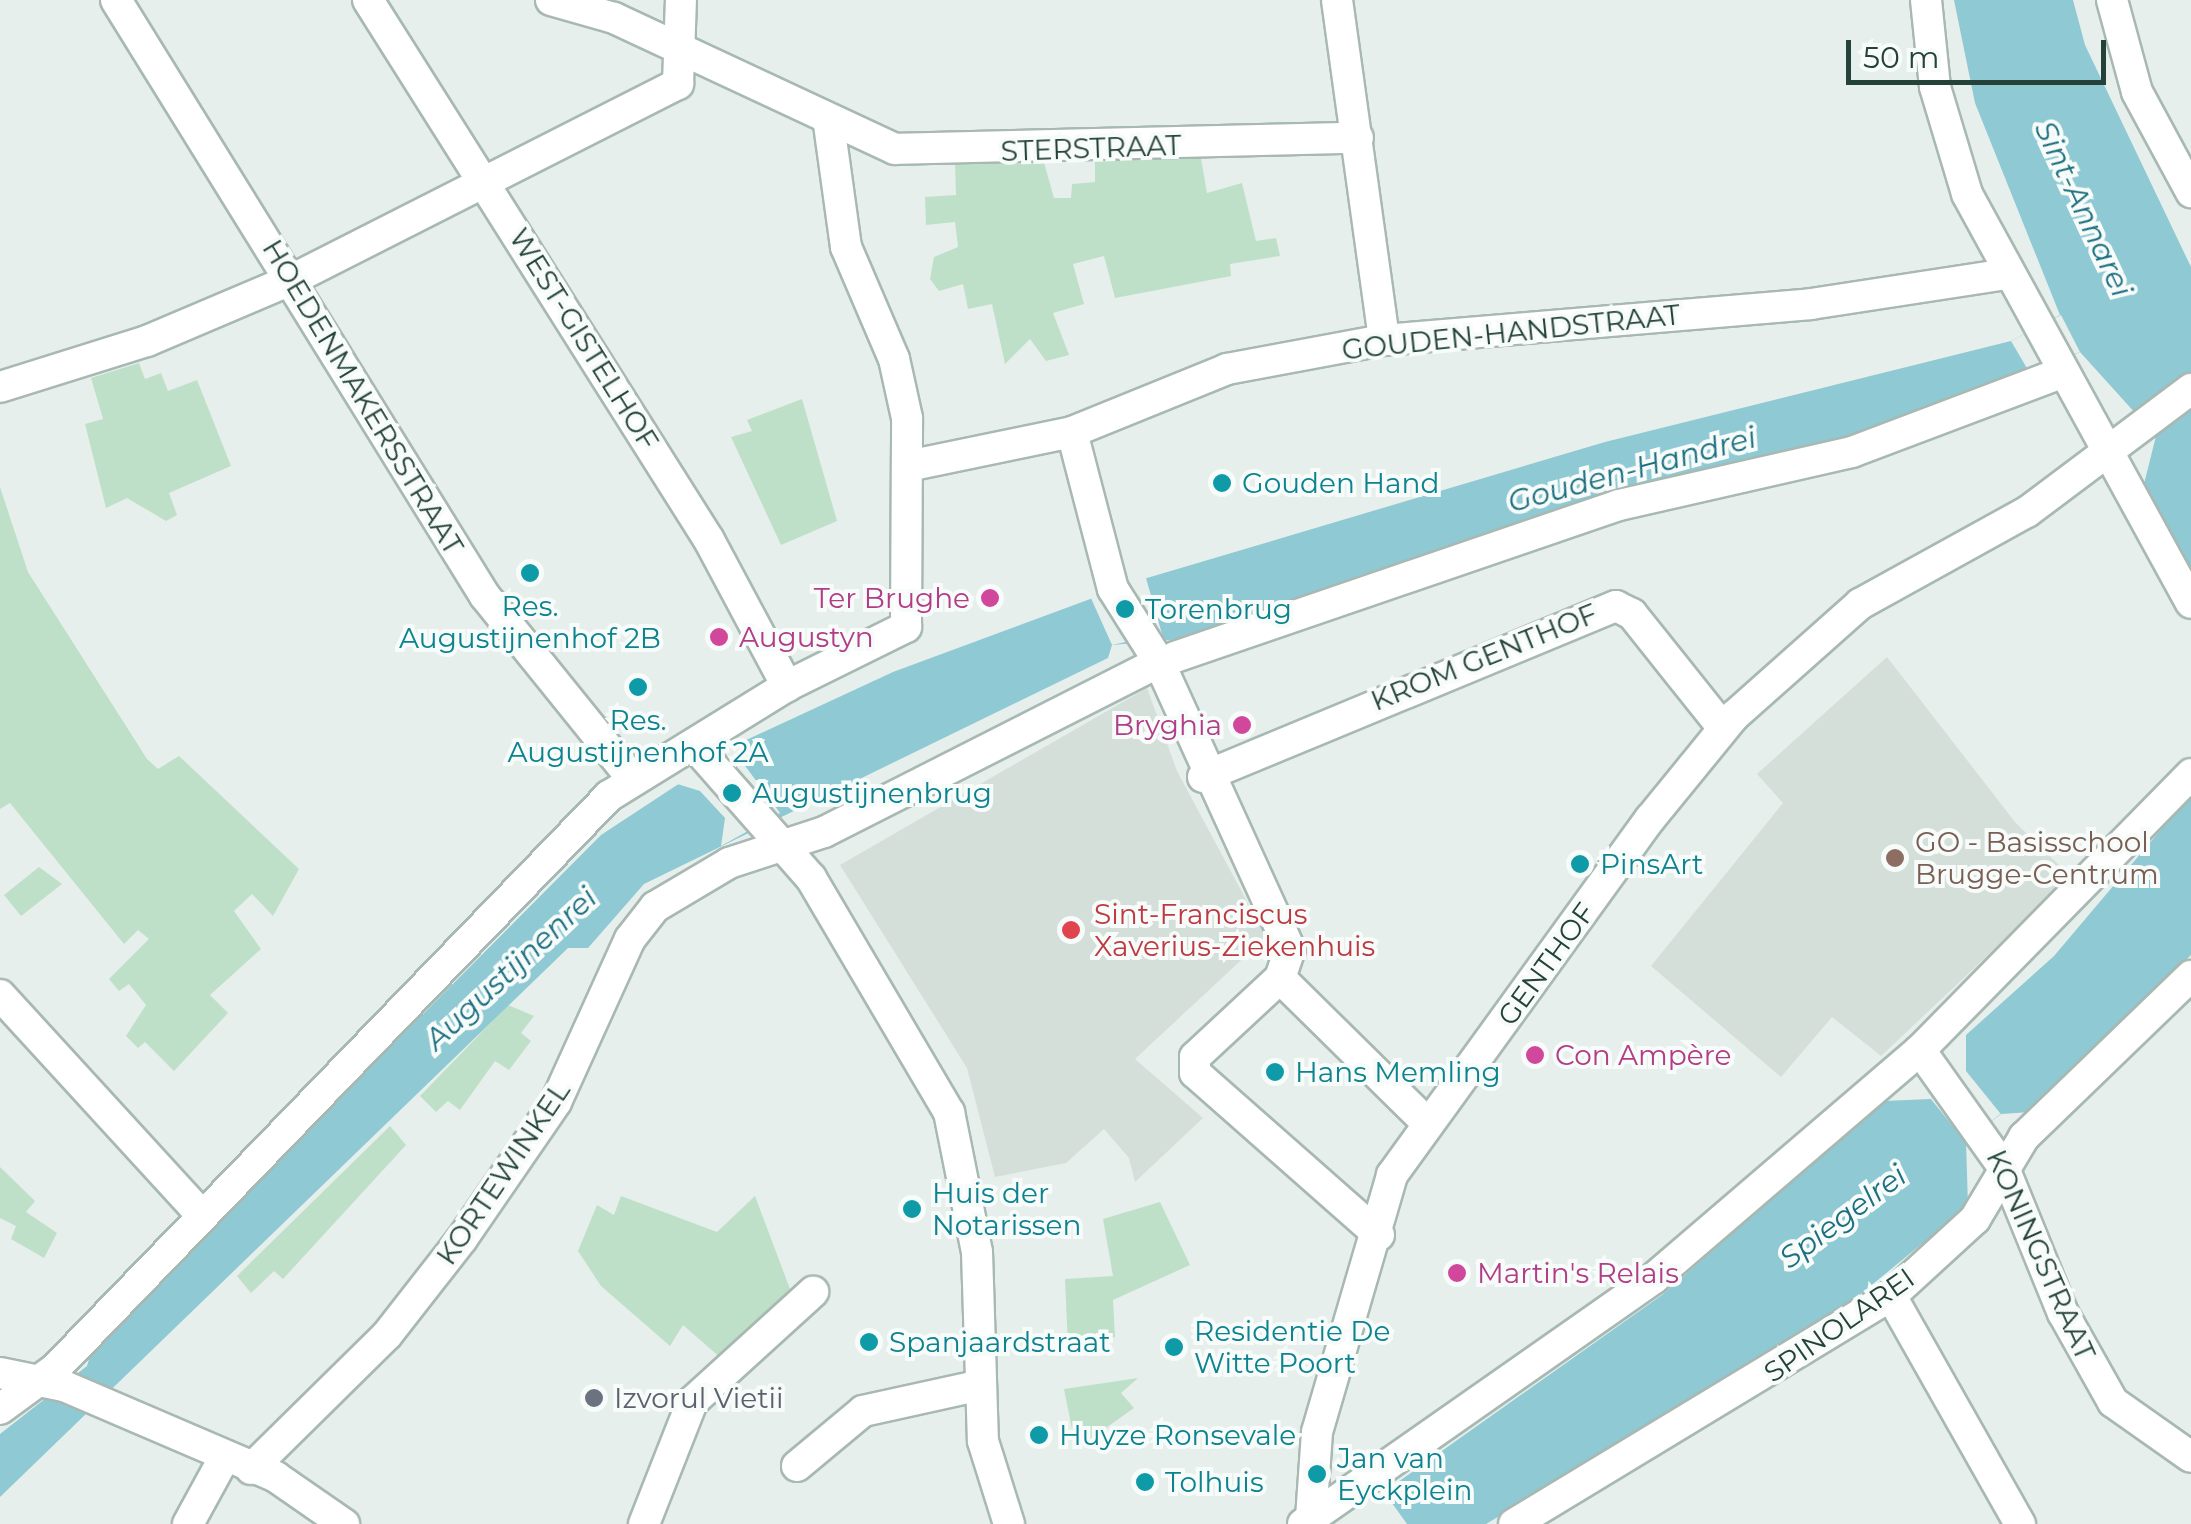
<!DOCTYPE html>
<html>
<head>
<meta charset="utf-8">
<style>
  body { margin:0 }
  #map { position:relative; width:2191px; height:1524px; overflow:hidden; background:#e6efeb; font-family:Montserrat,sans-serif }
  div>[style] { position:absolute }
  .built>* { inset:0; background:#d4dfda }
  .green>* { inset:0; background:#bfe0c8 }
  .water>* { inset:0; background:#8ec9d4 }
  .pier>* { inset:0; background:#e6efeb; transform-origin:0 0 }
  .roads { filter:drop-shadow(2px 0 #a8b8b2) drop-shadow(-2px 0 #a8b8b2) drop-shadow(0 2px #a8b8b2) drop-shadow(0 -2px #a8b8b2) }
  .minor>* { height:30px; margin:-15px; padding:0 15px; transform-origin:15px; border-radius:15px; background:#fff }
  .dots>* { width:28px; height:28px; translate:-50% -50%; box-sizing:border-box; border:5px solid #f7fbf9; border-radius:50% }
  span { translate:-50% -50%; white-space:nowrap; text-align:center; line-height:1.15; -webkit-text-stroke:8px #f7fbf9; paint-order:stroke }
  .street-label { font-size:28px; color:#24423a }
  .culture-label { font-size:28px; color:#0d838f }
  .left { translate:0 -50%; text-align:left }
  .hotel-label { font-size:28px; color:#b23c85 }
  .right { translate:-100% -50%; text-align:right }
  .education-label { font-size:28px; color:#785e54 }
  .health-label { font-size:28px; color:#be3a42 }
  .worship-label { font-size:28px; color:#5b616d }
  .water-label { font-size:30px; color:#1c6f80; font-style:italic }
  .scale { position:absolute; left:1846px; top:40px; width:260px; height:45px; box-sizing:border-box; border:5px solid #24423a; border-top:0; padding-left:12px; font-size:30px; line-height:35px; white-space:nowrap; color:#24423a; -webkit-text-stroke:8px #f7fbf9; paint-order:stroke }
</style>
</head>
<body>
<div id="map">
  <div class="built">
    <div style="clip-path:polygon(1887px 657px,2015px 822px,2071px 877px,1881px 1056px,1832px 1017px,1781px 1077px,1651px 966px,1783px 803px,1757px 774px)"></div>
    <div style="clip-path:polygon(1147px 688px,1177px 771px,1266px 937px,1135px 1059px,1203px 1118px,1135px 1182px,1129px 1158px,1104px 1129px,1066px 1163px,995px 1177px,967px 1068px,840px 865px)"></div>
  </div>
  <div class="green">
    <div style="clip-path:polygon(1200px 153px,1207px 193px,1242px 183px,1256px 241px,1276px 238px,1280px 256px,1230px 264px,1231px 276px,1115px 298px,1104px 256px,1073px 264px,1084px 304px,1053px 313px,1069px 355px,1046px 361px,1030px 339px,1005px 364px,992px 304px,968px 309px,963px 284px,939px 291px,930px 279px,934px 257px,958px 247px,955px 222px,926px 225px,925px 197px,956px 195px,955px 162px,1043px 159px,1054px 198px,1071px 198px,1072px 184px,1095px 182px,1095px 158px)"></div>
    <div style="clip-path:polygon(139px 363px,145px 379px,161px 373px,168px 391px,197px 380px,231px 466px,169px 493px,177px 515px,166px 521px,127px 498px,106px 508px,85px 424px,103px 419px,91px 378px)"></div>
    <div style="clip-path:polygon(802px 399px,837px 521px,781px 545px,731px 437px,752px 431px,747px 420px)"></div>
    <div style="clip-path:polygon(0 487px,28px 572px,147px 759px,158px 769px,179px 756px,299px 869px,273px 916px,252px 894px,234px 911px,261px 949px,210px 995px,228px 1013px,174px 1071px,145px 1042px,138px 1048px,126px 1036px,146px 1005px,129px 984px,119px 991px,109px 979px,149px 939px,138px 930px,124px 944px,10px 803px,0 809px)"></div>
    <div style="clip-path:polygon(39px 867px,62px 884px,21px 916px,4px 895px)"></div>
    <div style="clip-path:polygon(508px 1005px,534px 1016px,521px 1033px,531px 1041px,509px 1070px,495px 1061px,460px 1110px,448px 1101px,436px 1112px,420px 1096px)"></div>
    <div style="clip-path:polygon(390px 1126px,406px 1145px,283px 1279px,274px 1271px,251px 1293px,237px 1276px)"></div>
    <div style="clip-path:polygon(0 1167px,35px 1201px,26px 1212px,57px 1233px,44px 1258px,11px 1239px,16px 1226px,0 1218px)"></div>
    <div style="clip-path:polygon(621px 1196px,717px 1232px,755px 1196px,790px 1289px,722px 1359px,683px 1325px,670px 1346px,601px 1286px,578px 1251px,597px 1205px,614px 1215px)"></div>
    <div style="clip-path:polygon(1160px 1202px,1190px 1265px,1113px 1300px,1115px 1337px,1068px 1347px,1065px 1279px,1113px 1276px,1103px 1219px)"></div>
    <div style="clip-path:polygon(1138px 1378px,1121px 1393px,1134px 1408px,1076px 1449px,1064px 1389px)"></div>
  </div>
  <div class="water">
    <div style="clip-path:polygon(1954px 0,2073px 0,2085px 45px,2191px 267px,2191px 572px,2144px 484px,2156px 436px,2080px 352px,1956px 406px,1192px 638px,1112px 645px,1108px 658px,644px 884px,588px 948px,568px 948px,0 1497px,0 1434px,87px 1366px,93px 1346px,601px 835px,744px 741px,893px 672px,1147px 578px,1605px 442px,2011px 341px,2060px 315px,1975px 103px)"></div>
    <div style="clip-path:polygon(2191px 794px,2191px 955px,2031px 1112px,2001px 1114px,1966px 1141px,1968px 1206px,1829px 1320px,1486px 1524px,1407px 1524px,1384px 1492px,1662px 1295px,1884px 1101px,1931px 1099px,1966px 1072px,1966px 1035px,2054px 956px)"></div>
  </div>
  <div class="pier">
    <div style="clip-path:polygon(2061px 315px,2080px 352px,2028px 370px,2011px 341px)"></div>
    <div style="clip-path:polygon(1146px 578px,1162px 634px,1112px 645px,1090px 596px)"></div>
    <div style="clip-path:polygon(745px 738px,743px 763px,780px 813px,721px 846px,725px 818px,700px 791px,674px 783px)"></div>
    <div style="left:1966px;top:1071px;width:55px;height:45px;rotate:51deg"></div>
  </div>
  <div class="roads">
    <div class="minor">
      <div style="left:116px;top:0;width:701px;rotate:58.24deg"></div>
      <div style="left:485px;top:596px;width:234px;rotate:51.1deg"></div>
      <div style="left:368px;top:0;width:639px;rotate:57.73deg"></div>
      <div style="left:709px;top:540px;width:166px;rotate:61.9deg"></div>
      <div style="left:551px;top:0;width:66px;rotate:15.9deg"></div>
      <div style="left:614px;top:18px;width:310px;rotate:25deg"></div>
      <div style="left:895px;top:149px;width:463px;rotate:-1.4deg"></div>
      <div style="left:1337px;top:0;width:343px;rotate:82.1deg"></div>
      <div style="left:1926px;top:0;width:87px;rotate:84.1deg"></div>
      <div style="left:1935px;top:87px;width:112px;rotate:73.3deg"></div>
      <div style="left:1967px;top:194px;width:466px;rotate:61.3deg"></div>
      <div style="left:2112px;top:0;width:95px;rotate:74.8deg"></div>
      <div style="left:2137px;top:92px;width:114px;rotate:61.6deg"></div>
      <div style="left:0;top:387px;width:154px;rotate:-17.4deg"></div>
      <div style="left:147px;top:341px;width:159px;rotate:-23deg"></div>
      <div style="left:293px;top:279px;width:432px;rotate:-26.9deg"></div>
      <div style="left:678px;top:84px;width:84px;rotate:-88deg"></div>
      <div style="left:1072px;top:432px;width:162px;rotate:75.4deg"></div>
      <div style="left:1113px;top:589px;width:86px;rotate:57.8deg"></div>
      <div style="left:1159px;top:662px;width:315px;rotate:65.5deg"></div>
      <div style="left:1290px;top:949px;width:31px;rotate:109deg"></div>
      <div style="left:908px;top:466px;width:167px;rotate:-11.7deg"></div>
      <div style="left:1072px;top:432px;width:167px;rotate:-22.1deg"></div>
      <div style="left:1227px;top:369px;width:160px;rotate:-10.5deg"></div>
      <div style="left:1384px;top:340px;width:429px;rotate:-4.8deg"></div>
      <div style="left:1811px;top:304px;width:198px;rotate:-8.7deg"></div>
      <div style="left:1175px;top:657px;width:469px;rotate:-18.9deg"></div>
      <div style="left:1619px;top:505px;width:239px;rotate:-12.8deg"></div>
      <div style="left:1852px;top:452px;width:223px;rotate:-20.7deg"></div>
      <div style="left:694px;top:745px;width:177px;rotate:48.7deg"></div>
      <div style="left:811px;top:878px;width:272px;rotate:59.5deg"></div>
      <div style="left:949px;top:1112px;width:143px;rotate:78.7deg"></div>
      <div style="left:977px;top:1252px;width:189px;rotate:88.2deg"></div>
      <div style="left:983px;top:1441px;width:87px;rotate:72.6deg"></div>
      <div style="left:1203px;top:777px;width:447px;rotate:-22.5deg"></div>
      <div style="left:1616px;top:606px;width:18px;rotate:27deg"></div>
      <div style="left:1632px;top:614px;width:146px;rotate:51.4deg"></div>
      <div style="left:0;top:995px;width:294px;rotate:47.5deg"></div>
      <div style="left:1920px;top:1050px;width:145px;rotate:54.6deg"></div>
      <div style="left:2004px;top:1168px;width:157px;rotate:67.9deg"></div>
      <div style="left:2063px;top:1313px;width:102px;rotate:60.7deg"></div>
      <div style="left:2113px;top:1402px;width:95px;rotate:35.2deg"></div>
      <div style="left:1379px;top:1235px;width:245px;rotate:-138.6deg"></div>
      <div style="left:1195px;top:1073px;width:16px;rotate:-90deg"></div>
      <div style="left:1195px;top:1057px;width:116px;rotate:-42.9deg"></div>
      <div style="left:1280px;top:978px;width:205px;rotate:44.6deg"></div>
      <div style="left:1891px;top:1296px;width:262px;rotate:60.5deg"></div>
      <div style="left:0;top:1373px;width:65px;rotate:11.5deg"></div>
      <div style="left:64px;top:1386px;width:231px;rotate:23.2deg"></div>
      <div style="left:276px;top:1477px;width:83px;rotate:34.7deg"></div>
      <div style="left:0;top:1409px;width:69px;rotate:-36.2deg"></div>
      <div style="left:56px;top:1368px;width:796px;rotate:-45.97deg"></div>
      <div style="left:609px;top:796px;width:209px;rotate:-31.7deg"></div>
      <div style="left:787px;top:686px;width:133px;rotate:-26.4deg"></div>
      <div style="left:906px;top:627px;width:209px;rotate:-89.7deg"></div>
      <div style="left:907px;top:418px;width:60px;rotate:-102.4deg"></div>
      <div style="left:894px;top:359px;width:122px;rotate:-113.2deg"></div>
      <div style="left:846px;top:247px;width:124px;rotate:-97.9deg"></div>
      <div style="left:797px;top:1466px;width:86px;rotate:-39.8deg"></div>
      <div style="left:863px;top:1411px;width:117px;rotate:-12.4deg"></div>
      <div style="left:251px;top:1469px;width:191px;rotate:-44.6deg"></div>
      <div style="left:387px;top:1335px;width:122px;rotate:-52deg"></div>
      <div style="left:462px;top:1239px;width:166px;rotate:-55.5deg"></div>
      <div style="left:556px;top:1102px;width:179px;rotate:-65.6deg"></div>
      <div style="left:630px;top:939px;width:41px;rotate:-52deg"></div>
      <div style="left:655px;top:907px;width:86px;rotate:-30.7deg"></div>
      <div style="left:729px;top:863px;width:100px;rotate:-18.1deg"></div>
      <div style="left:824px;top:832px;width:376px;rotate:-26.9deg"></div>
      <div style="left:1311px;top:1518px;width:86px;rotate:-86deg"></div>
      <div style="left:1317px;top:1432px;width:268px;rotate:-73.7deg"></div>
      <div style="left:1392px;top:1175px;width:440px;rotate:-54.1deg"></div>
      <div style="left:1650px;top:819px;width:133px;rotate:-50.8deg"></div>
      <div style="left:1734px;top:716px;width:169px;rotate:-41.6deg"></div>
      <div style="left:1860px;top:604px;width:191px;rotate:-28.9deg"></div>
      <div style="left:2027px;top:512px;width:205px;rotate:-36.9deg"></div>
      <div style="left:188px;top:1524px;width:73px;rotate:-61.3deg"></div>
      <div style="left:644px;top:1524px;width:131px;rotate:-68.5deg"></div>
      <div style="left:692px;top:1402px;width:164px;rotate:-42.3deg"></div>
      <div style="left:1303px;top:1524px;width:429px;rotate:-35deg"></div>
      <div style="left:1654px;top:1278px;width:350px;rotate:-40.6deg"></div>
      <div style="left:1920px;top:1050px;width:387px;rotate:-45.5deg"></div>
      <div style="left:1514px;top:1524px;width:441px;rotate:-31.2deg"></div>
      <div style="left:1891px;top:1296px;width:114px;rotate:-42.5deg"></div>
      <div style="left:1975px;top:1219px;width:96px;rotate:-59.1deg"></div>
      <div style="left:2024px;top:1137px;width:232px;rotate:-44deg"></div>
    </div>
  </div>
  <div class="dots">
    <div style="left:1222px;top:483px;background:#0f9aa8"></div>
    <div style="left:530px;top:573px;background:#0f9aa8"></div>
    <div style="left:990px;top:598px;background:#d1479c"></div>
    <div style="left:1125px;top:609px;background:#0f9aa8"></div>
    <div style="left:719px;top:637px;background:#d1479c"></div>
    <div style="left:638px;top:687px;background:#0f9aa8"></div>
    <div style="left:1242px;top:725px;background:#d1479c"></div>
    <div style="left:732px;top:793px;background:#0f9aa8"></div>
    <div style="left:1895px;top:858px;background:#8d6e63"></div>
    <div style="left:1580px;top:864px;background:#0f9aa8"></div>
    <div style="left:1071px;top:930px;background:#e0444e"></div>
    <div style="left:1535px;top:1055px;background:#d1479c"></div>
    <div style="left:1275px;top:1072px;background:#0f9aa8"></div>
    <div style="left:912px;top:1209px;background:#0f9aa8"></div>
    <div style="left:1457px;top:1273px;background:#d1479c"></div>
    <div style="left:869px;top:1342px;background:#0f9aa8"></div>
    <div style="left:1174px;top:1347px;background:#0f9aa8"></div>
    <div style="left:594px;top:1398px;background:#6b7280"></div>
    <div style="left:1039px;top:1435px;background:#0f9aa8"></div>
    <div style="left:1317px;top:1474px;background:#0f9aa8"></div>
    <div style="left:1145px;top:1482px;background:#0f9aa8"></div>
  </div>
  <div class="street-label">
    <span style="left:1091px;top:148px;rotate:-2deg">STERSTRAAT</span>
    <span style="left:1511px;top:332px;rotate:-6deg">GOUDEN-HANDSTRAAT</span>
    <span style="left:584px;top:339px;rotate:58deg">WEST-GISTELHOF</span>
    <span style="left:363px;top:397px;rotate:59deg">HOEDENMAKERSSTRAAT</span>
    <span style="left:1484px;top:657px;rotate:-22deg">KROM GENTHOF</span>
    <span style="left:1546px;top:964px;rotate:-54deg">GENTHOF</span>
    <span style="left:503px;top:1173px;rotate:-56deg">KORTEWINKEL</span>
    <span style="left:2041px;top:1255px;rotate:66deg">KONINGSTRAAT</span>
    <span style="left:1839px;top:1325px;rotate:-35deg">SPINOLAREI</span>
  </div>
  <div class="culture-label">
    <span class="left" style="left:1242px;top:483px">Gouden Hand</span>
    <span style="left:530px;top:622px">Res.<br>Augustijnenhof 2B</span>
    <span class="left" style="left:1145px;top:609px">Torenbrug</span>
    <span style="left:638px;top:736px">Res.<br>Augustijnenhof 2A</span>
    <span class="left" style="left:752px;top:793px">Augustijnenbrug</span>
    <span class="left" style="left:1600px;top:864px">PinsArt</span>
    <span class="left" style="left:1295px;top:1072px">Hans Memling</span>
    <span class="left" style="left:932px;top:1209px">Huis der<br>Notarissen</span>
    <span class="left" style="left:1194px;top:1347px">Residentie De<br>Witte Poort</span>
    <span class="left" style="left:889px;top:1342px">Spanjaardstraat</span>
    <span class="left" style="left:1059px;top:1435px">Huyze Ronsevale</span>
    <span class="left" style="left:1337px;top:1474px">Jan van<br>Eyckplein</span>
    <span class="left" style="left:1165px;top:1482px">Tolhuis</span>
  </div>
  <div class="hotel-label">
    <span class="right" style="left:970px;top:598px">Ter Brughe</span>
    <span class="left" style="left:739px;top:637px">Augustyn</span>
    <span class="right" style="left:1222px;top:725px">Bryghia</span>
    <span class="left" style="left:1555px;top:1055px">Con Ampère</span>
    <span class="left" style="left:1477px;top:1273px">Martin's Relais</span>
  </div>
  <div class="education-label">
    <span class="left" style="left:1915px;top:858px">GO - Basisschool<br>Brugge-Centrum</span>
  </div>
  <div class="health-label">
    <span class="left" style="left:1094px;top:930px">Sint-Franciscus<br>Xaverius-Ziekenhuis</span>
  </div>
  <div class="worship-label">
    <span class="left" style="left:614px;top:1398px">Izvorul Vietii</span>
  </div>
  <div class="water-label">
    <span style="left:2083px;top:209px;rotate:65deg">Sint-Annarei</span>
    <span style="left:1632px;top:470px;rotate:-15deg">Gouden-Handrei</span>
    <span style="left:511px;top:969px;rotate:-43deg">Augustijnenrei</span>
    <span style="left:1843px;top:1217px;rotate:-37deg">Spiegelrei</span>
  </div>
  <div class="scale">50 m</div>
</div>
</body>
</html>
